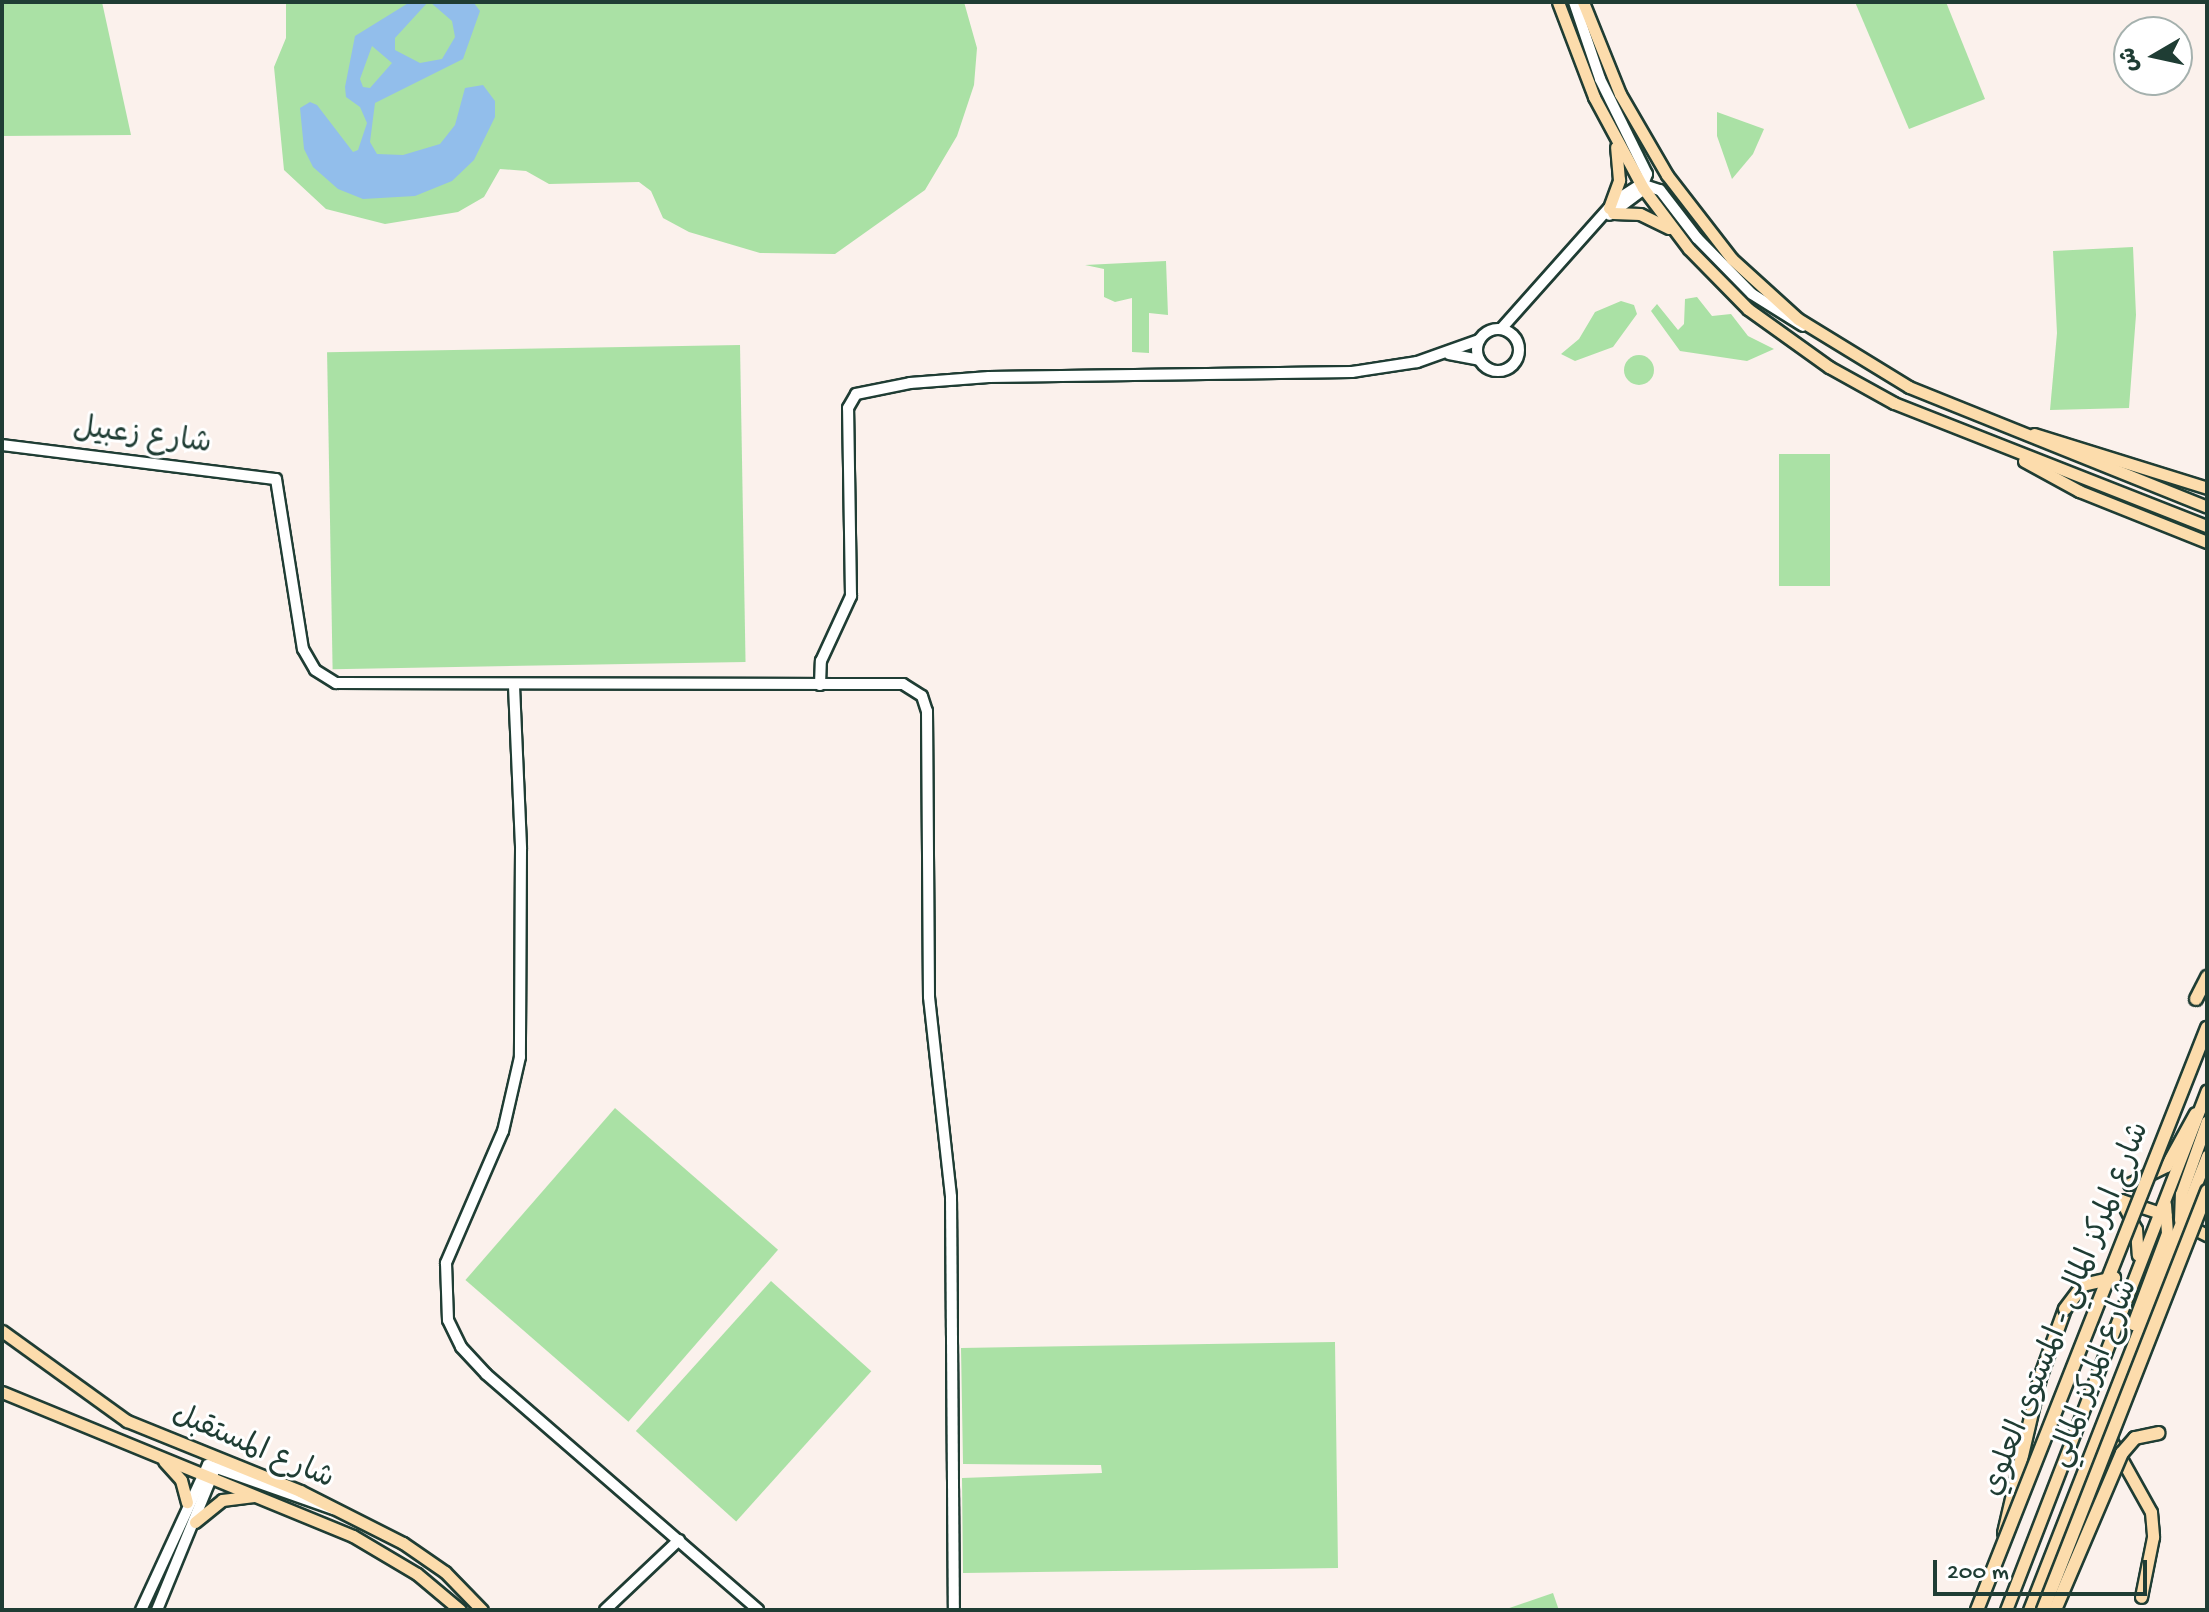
<!DOCTYPE html>
<html>
<head>
<meta charset="utf-8">
<style>
  body { margin:0 }
  #map { position:relative; width:2209px; height:1612px; overflow:hidden; background:#fbf1ec; font-family:"Gochi Hand","Playpen Sans Arabic",sans-serif }
  div>[style] { position:absolute }
  .green>* { inset:0; background:#aae1a5; transform-origin:0 0 }
  .round { border-radius:50% }
  .water>* { inset:0; background:#92beeb }
  .roads { filter:drop-shadow(2px 0 #1f3d34) drop-shadow(-2px 0 #1f3d34) drop-shadow(0 2px #1f3d34) drop-shadow(0 -2px #1f3d34) }
  .secondary>* { height:10px; margin:-5px; padding:0 5px; transform-origin:5px; border-radius:5px; background:#fff }
  .secondary>.ring { margin:-5px; padding:0; box-sizing:content-box; background:none; border:10px solid #fff; border-radius:50% }
  .primary>* { height:11px; margin:-5.5px; padding:0 5.5px; transform-origin:5.5px; border-radius:5.5px; background:#fcdcac }
  .highway>* { height:12px; margin:-6px; padding:0 6px; transform-origin:6px; border-radius:6px; background:#fcdcac }
  .bridges { filter:drop-shadow(2px 0 #1f3d34) drop-shadow(-2px 0 #1f3d34) drop-shadow(0 2px #1f3d34) drop-shadow(0 -2px #1f3d34) }
  .highway-bridge>* { height:12px; margin:-6px; padding:0 6px; transform-origin:6px; border-radius:6px; background:#fcdcac }
  span { translate:-50% -50%; white-space:nowrap; text-align:center; line-height:1.15; -webkit-text-stroke:6px #fff; paint-order:stroke }
  .street-label { font-size:30px; color:#1f3d34 }
  .frame { position:absolute; inset:0; border:4px solid #1f3d34; pointer-events:none }
  .north { position:absolute; left:2113px; top:16px; width:80px; height:80px; box-sizing:border-box; background:#fff; border:2px solid #a5b1ae; border-radius:50%; rotate:261deg; font-size:22px; font-weight:700; line-height:32px; text-align:center; color:#1f3d34 }
  .north::after { content:''; display:block; margin:auto; width:28px; height:36px; background:#1f3d34; clip-path:polygon(50% 0,100% 100%,50% 72%,0 100%) }
  .scale { position:absolute; left:1933px; top:1560px; width:214px; height:36px; box-sizing:border-box; border:4px solid #1f3d34; border-top:0; padding-left:10px; font-size:24px; line-height:28px; white-space:nowrap; color:#1f3d34; -webkit-text-stroke:6px #fff; paint-order:stroke }
</style>
</head>
<body>
<div id="map">
  <div class="green">
    <div style="clip-path:polygon(2px 2px,102px 2px,131px 135px,2px 136px)"></div>
    <div style="clip-path:polygon(286px 2px,964px 2px,977px 48px,974px 85px,957px 136px,925px 190px,835px 254px,760px 253px,689px 232px,663px 218px,651px 191px,639px 182px,549px 184px,526px 171px,500px 169px,484px 197px,458px 212px,385px 224px,326px 209px,284px 170px,274px 67px,286px 38px)"></div>
    <div style="clip-path:polygon(1855px 2px,1946px 2px,1985px 99px,1909px 129px)"></div>
    <div style="clip-path:polygon(1717px 112px,1764px 129px,1753px 154px,1732px 179px,1717px 136px)"></div>
    <div style="clip-path:polygon(2133px 247px,2136px 315px,2129px 408px,2050px 410px,2057px 333px,2053px 251px)"></div>
    <div style="clip-path:polygon(1166px 261px,1168px 315px,1149px 313px,1149px 353px,1132px 352px,1132px 298px,1115px 302px,1104px 297px,1104px 269px,1085px 265px)"></div>
    <div style="clip-path:polygon(1697px 297px,1712px 316px,1731px 314px,1748px 336px,1774px 349px,1747px 361px,1680px 351px,1651px 311px,1657px 304px,1678px 330px,1684px 324px,1685px 299px)"></div>
    <div style="clip-path:polygon(1621px 301px,1634px 305px,1637px 314px,1613px 347px,1575px 361px,1561px 354px,1579px 339px,1595px 312px)"></div>
    <div style="left:740px;top:345px;width:317px;height:413px;rotate:89deg"></div>
    <div class="round" style="left:1624px;top:355px;width:30px;height:30px"></div>
    <div style="left:1779px;top:454px;width:51px;height:132px"></div>
    <div style="left:615px;top:1108px;width:216px;height:228px;rotate:41deg"></div>
    <div style="left:771px;top:1281px;width:135px;height:202px;rotate:42deg"></div>
    <div style="clip-path:polygon(1335px 1342px,1338px 1568px,963px 1573px,962px 1478px,1102px 1473px,1101px 1465px,963px 1464px,961px 1348px)"></div>
    <div style="left:1553px;top:1593px;width:18px;height:589px;rotate:71deg"></div>
  </div>
  <div class="water">
    <div style="clip-path:polygon(evenodd,410px 2px,428px 2px,395px 38px,395px 50px,420px 63px,442px 59px,455px 37px,452px 21px,430px 2px,474px 3px,480px 11px,463px 59px,375px 103px,370px 142px,377px 154px,403px 155px,440px 144px,455px 125px,465px 88px,483px 85px,495px 101px,495px 117px,474px 160px,452px 181px,415px 196px,363px 199px,338px 189px,313px 167px,304px 149px,300px 108px,310px 102px,317px 105px,353px 152px,358px 150px,367px 123px,360px 107px,346px 97px,345px 87px,355px 36px,410px 2px,372px 46px,392px 63px,370px 88px,363px 87px,360px 79px,372px 46px)"></div>
  </div>
  <div class="roads">
    <div class="secondary">
      <div style="left:1574px;top:2px;width:81px;rotate:71.3deg"></div>
      <div style="left:1600px;top:79px;width:106px;rotate:63.7deg"></div>
      <div style="left:1647px;top:174px;width:19px;rotate:111deg"></div>
      <div style="left:1640px;top:192px;width:38px;rotate:143deg"></div>
      <div style="left:1501px;top:329px;width:171px;rotate:-48.3deg"></div>
      <div style="left:1615px;top:201px;width:31px;rotate:-33deg"></div>
      <div style="left:1641px;top:184px;width:20px;rotate:18deg"></div>
      <div style="left:1660px;top:190px;width:61px;rotate:52.4deg"></div>
      <div style="left:1697px;top:238px;width:78px;rotate:45.5deg"></div>
      <div style="left:1752px;top:294px;width:60px;rotate:32.1deg"></div>
      <div class="ring" style="left:1477px;top:329px;width:32px;height:32px"></div>
      <div style="left:1449px;top:354px;width:31px;rotate:11deg"></div>
      <div style="left:2px;top:445px;width:276px;rotate:7.1deg"></div>
      <div style="left:276px;top:479px;width:172px;rotate:81deg"></div>
      <div style="left:303px;top:649px;width:24px;rotate:60deg"></div>
      <div style="left:315px;top:670px;width:25px;rotate:32deg"></div>
      <div style="left:336px;top:683px;width:567px;rotate:0.1deg"></div>
      <div style="left:903px;top:684px;width:22px;rotate:32deg"></div>
      <div style="left:922px;top:696px;width:16px;rotate:72deg"></div>
      <div style="left:927px;top:711px;width:286px;rotate:89.6deg"></div>
      <div style="left:929px;top:997px;width:201px;rotate:83.7deg"></div>
      <div style="left:951px;top:1197px;width:413px;rotate:89.6deg"></div>
      <div style="left:820px;top:685px;width:24px;rotate:-88deg"></div>
      <div style="left:821px;top:661px;width:72px;rotate:-65.2deg"></div>
      <div style="left:851px;top:596px;width:188px;rotate:-90.9deg"></div>
      <div style="left:848px;top:408px;width:16px;rotate:-60deg"></div>
      <div style="left:856px;top:394px;width:55px;rotate:-11.5deg"></div>
      <div style="left:910px;top:383px;width:79px;rotate:-4.3deg"></div>
      <div style="left:989px;top:377px;width:363px;rotate:-0.8deg"></div>
      <div style="left:1352px;top:372px;width:66px;rotate:-8.7deg"></div>
      <div style="left:1417px;top:362px;width:66px;rotate:-19.5deg"></div>
      <div style="left:514px;top:686px;width:163px;rotate:87.5deg"></div>
      <div style="left:521px;top:849px;width:208px;rotate:90.3deg"></div>
      <div style="left:520px;top:1057px;width:76px;rotate:102.9deg"></div>
      <div style="left:503px;top:1131px;width:144px;rotate:113.4deg"></div>
      <div style="left:446px;top:1263px;width:57px;rotate:88deg"></div>
      <div style="left:448px;top:1320px;width:30px;rotate:64deg"></div>
      <div style="left:461px;top:1347px;width:37px;rotate:47deg"></div>
      <div style="left:486px;top:1374px;width:360px;rotate:40.9deg"></div>
      <div style="left:141px;top:1610px;width:160px;rotate:-65.2deg"></div>
      <div style="left:208px;top:1465px;width:133px;rotate:19.4deg"></div>
      <div style="left:157px;top:1610px;width:150px;rotate:-67.7deg"></div>
      <div style="left:605px;top:1610px;width:102px;rotate:-43.4deg"></div>
    </div>
    <div class="primary">
      <div style="left:1558px;top:2px;width:102px;rotate:69.2deg"></div>
      <div style="left:1594px;top:97px;width:103px;rotate:61.7deg"></div>
      <div style="left:1643px;top:188px;width:76px;rotate:53deg"></div>
      <div style="left:1689px;top:249px;width:84px;rotate:45.5deg"></div>
      <div style="left:1748px;top:309px;width:100px;rotate:35.6deg"></div>
      <div style="left:1829px;top:367px;width:74px;rotate:29deg"></div>
      <div style="left:1894px;top:403px;width:336px;rotate:21.5deg"></div>
      <div style="left:1583px;top:2px;width:99px;rotate:68.1deg"></div>
      <div style="left:1620px;top:94px;width:94px;rotate:59.9deg"></div>
      <div style="left:1667px;top:175px;width:106px;rotate:52.3deg"></div>
      <div style="left:1732px;top:259px;width:89px;rotate:42.3deg"></div>
      <div style="left:1798px;top:319px;width:130px;rotate:31.5deg"></div>
      <div style="left:1909px;top:387px;width:321px;rotate:21.9deg"></div>
      <div style="left:1609px;top:208px;width:30px;rotate:-70deg"></div>
      <div style="left:1619px;top:180px;width:33px;rotate:-95deg"></div>
      <div style="left:1613px;top:213px;width:27px;rotate:2deg"></div>
      <div style="left:1640px;top:214px;width:32px;rotate:26deg"></div>
      <div style="left:2034px;top:434px;width:181px;rotate:17.3deg"></div>
      <div style="left:2024px;top:461px;width:63px;rotate:28.6deg"></div>
      <div style="left:2079px;top:491px;width:138px;rotate:21.7deg"></div>
      <div style="left:2129px;top:1184px;width:41px;rotate:-25.9deg"></div>
      <div style="left:2166px;top:1166px;width:60px;rotate:-61.3deg"></div>
      <div style="left:2121px;top:1200px;width:47px;rotate:18.4deg"></div>
      <div style="left:2121px;top:1200px;width:33px;rotate:63deg"></div>
      <div style="left:2136px;top:1229px;width:26px;rotate:86deg"></div>
      <div style="left:2180px;top:1220px;width:26px;rotate:-88deg"></div>
      <div style="left:2181px;top:1194px;width:77px;rotate:-70.4deg"></div>
      <div style="left:2185px;top:1224px;width:25px;rotate:27deg"></div>
      <div style="left:2133px;top:1324px;width:97px;rotate:-69.5deg"></div>
      <div style="left:2167px;top:1233px;width:29px;rotate:-94deg"></div>
      <div style="left:2px;top:1331px;width:154px;rotate:35.8deg"></div>
      <div style="left:127px;top:1421px;width:187px;rotate:22deg"></div>
      <div style="left:300px;top:1491px;width:115px;rotate:26.8deg"></div>
      <div style="left:403px;top:1543px;width:51px;rotate:34.6deg"></div>
      <div style="left:445px;top:1572px;width:53px;rotate:45.8deg"></div>
      <div style="left:2px;top:1392px;width:379px;rotate:22.3deg"></div>
      <div style="left:353px;top:1536px;width:74px;rotate:30.7deg"></div>
      <div style="left:417px;top:1574px;width:56px;rotate:39.9deg"></div>
      <div style="left:2108px;top:1435px;width:88px;rotate:60.8deg"></div>
      <div style="left:2151px;top:1512px;width:25px;rotate:85deg"></div>
      <div style="left:2153px;top:1537px;width:61px;rotate:101.3deg"></div>
      <div style="left:164px;top:1461px;width:25px;rotate:48deg"></div>
      <div style="left:181px;top:1480px;width:23px;rotate:75deg"></div>
      <div style="left:195px;top:1522px;width:35px;rotate:-39deg"></div>
      <div style="left:222px;top:1500px;width:32px;rotate:-7deg"></div>
      <div style="left:2006px;top:1610px;width:557px;rotate:-68.87deg"></div>
      <div style="left:2029px;top:1610px;width:488px;rotate:-68.6deg"></div>
    </div>
    <div class="highway">
      <div style="left:2196px;top:999px;width:25px;rotate:-63deg"></div>
      <div style="left:2004px;top:1533px;width:159px;rotate:-76.9deg"></div>
      <div style="left:2040px;top:1378px;width:73px;rotate:-70.1deg"></div>
    </div>
  </div>
  <div class="bridges">
    <div class="highway-bridge">
      <div style="left:2065px;top:1309px;width:30px;rotate:-53deg"></div>
      <div style="left:2083px;top:1285px;width:32px;rotate:-13deg"></div>
      <div style="left:1977px;top:1610px;width:626px;rotate:-68.44deg"></div>
      <div style="left:2043px;top:1610px;width:450px;rotate:-68.6deg"></div>
      <div style="left:2055px;top:1610px;width:171px;rotate:-66.9deg"></div>
      <div style="left:2122px;top:1453px;width:20px;rotate:-49deg"></div>
      <div style="left:2135px;top:1438px;width:24px;rotate:-12deg"></div>
    </div>
  </div>
  <div class="street-label">
    <span style="left:142px;top:438px;rotate:7deg">شارع زعبيل</span>
    <span style="left:2068px;top:1310px;rotate:-68deg">شارع المركز المالي - المستوى العلوي</span>
    <span style="left:2096px;top:1374px;rotate:-69deg">شارع المركز المالي</span>
    <span style="left:252px;top:1449px;rotate:23deg">شارع المستقبل</span>
  </div>
  <div class="frame"></div>
  <div class="north">ش</div>
  <div class="scale">200 m</div>
</div>
</body>
</html>
